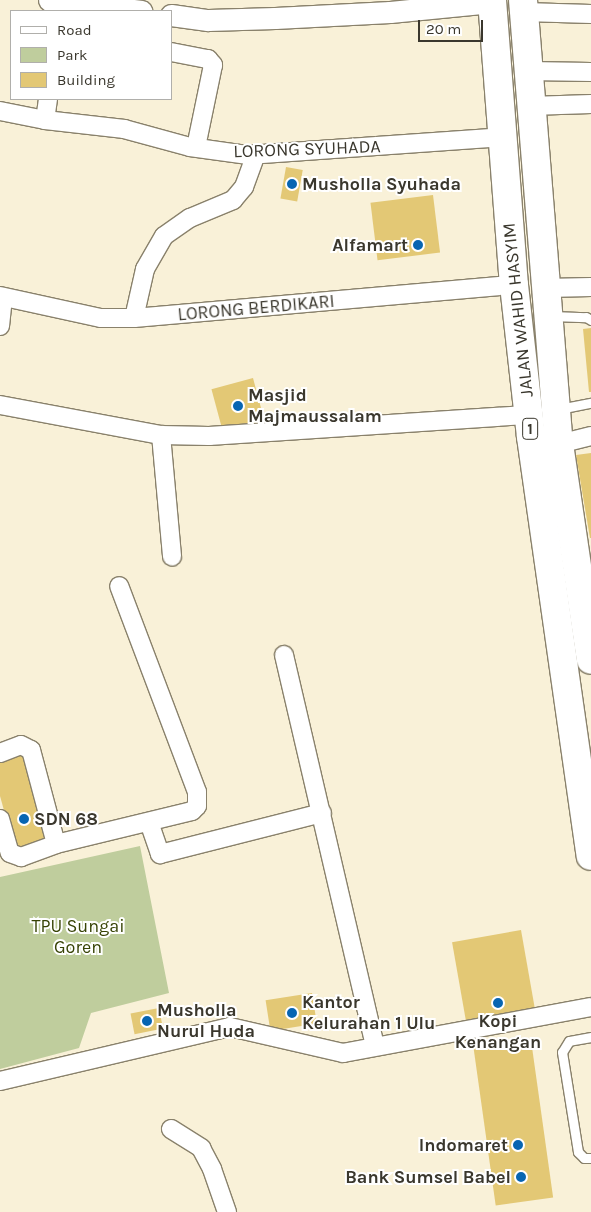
<!DOCTYPE html>
<html>
<head>
<meta charset="utf-8">
<style>
  body { margin:0 }
  #map { position:relative; width:591px; height:1212px; overflow:hidden; background:#f9f1d8; font-family:Karla,sans-serif }
  div>[style] { position:absolute }
  .green>* { inset:0; background:#bfcd9d }
  .building>* { inset:0; background:#e3c875; transform-origin:0 0 }
  .roads { filter:drop-shadow(1px 0 #89816b) drop-shadow(-1px 0 #89816b) drop-shadow(0 1px #89816b) drop-shadow(0 -1px #89816b) }
  .service>* { height:9px; margin:-4.5px; padding:0 4.5px; transform-origin:4.5px; border-radius:4.5px; background:#fff }
  .minor>* { height:18px; margin:-9px; padding:0 9px; transform-origin:9px; border-radius:9px; background:#fff }
  .tertiary>* { height:21px; margin:-10.5px; padding:0 10.5px; transform-origin:10.5px; border-radius:10.5px; background:#fff }
  .trunk>* { height:28px; margin:-14px; padding:0 14px; transform-origin:14px; border-radius:14px; background:#fff }
  .dots>* { width:14px; height:14px; translate:-50% -50%; box-sizing:border-box; border:2px solid #fff; border-radius:50% }
  span { translate:-50% -50%; white-space:nowrap; text-align:center; line-height:1.15; -webkit-text-stroke:4px #fff; paint-order:stroke }
  .shield-label span { padding:1px 4px; background:#fff; border:1px solid; border-radius:4px; -webkit-text-stroke-width:0 }
  .shield-label { font-size:16px; color:#3a372d; font-weight:700 }
  .street-label { font-size:18px; color:#3a372d }
  .poi-label { font-size:18px; color:#3a372d; font-weight:700 }
  .left { translate:0 -50%; text-align:left }
  .right { translate:-100% -50%; text-align:right }
  .park-label { font-size:18px; color:#374305 }
  .legend { position:absolute; left:10px; top:10px; width:162px; height:90px; box-sizing:border-box; background:#fff; border:1px solid #b0afab; margin:0; padding:6px 9px; list-style:none; font-size:15px; color:#3a372d }
  .legend li { display:flex; align-items:center; gap:10px; height:25px }
  .legend b { width:25px; border:1px solid #b0afab }
  .scale { position:absolute; left:418px; top:20px; width:65px; height:22px; box-sizing:border-box; border:2px solid #3a372d; border-top:0; padding-left:6px; font-size:15px; line-height:18px; white-space:nowrap; color:#3a372d; -webkit-text-stroke:4px #fff; paint-order:stroke }
</style>
</head>
<body>
<div id="map">
  <div class="green">
    <div style="clip-path:polygon(140px 846px,169px 993px,91px 1013px,79px 1048px,0 1069px,0 877px)"></div>
  </div>
  <div class="building">
    <div style="left:286px;top:167px;width:17px;height:32px;rotate:10deg"></div>
    <div style="left:433px;top:195px;width:58px;height:63px;rotate:83deg"></div>
    <div style="clip-path:polygon(591px 328px,591px 392px,589px 392px,583px 329px)"></div>
    <div style="left:253px;top:378px;width:47px;height:43px;rotate:75deg"></div>
    <div style="clip-path:polygon(591px 453px,591px 538px,590px 538px,576px 455px)"></div>
    <div style="clip-path:polygon(23px 753px,47px 841px,15px 850px,0 796px,0 759px)"></div>
    <div style="left:521px;top:930px;width:79px;height:70px;rotate:80deg"></div>
    <div style="left:312px;top:993px;width:31px;height:47px;rotate:81deg"></div>
    <div style="left:159px;top:1008px;width:21px;height:29px;rotate:79deg"></div>
    <div style="left:531px;top:1040px;width:159px;height:58px;rotate:82deg"></div>
  </div>
  <div class="roads">
    <div class="service">
      <div style="left:551px;top:316px;width:35px;rotate:2deg"></div>
      <div style="left:586px;top:317px;width:6px;rotate:31deg"></div>
      <div style="left:559px;top:409px;width:33px;rotate:-11deg"></div>
      <div style="left:591px;top:1037px;width:22px;rotate:170deg"></div>
      <div style="left:569px;top:1041px;width:13px;rotate:122deg"></div>
      <div style="left:562px;top:1052px;width:101px;rotate:80.9deg"></div>
      <div style="left:578px;top:1152px;width:8px;rotate:45deg"></div>
      <div style="left:584px;top:1158px;width:7px"></div>
    </div>
    <div class="minor">
      <div style="left:524px;top:12px;width:67px;rotate:1.7deg"></div>
      <div style="left:171px;top:52px;width:38px;rotate:11deg"></div>
      <div style="left:208px;top:59px;width:8px;rotate:50deg"></div>
      <div style="left:213px;top:65px;width:84px;rotate:101.7deg"></div>
      <div style="left:528px;top:71px;width:63px;rotate:0.9deg"></div>
      <div style="left:48px;top:99px;width:21px;rotate:98deg"></div>
      <div style="left:45px;top:120px;width:80px;rotate:6.5deg"></div>
      <div style="left:124px;top:129px;width:68px;rotate:15.3deg"></div>
      <div style="left:190px;top:147px;width:59px;rotate:7.9deg"></div>
      <div style="left:248px;top:155px;width:256px;rotate:-4deg"></div>
      <div style="left:530px;top:106px;width:61px;rotate:-1.9deg"></div>
      <div style="left:0;top:111px;width:46px;rotate:11.3deg"></div>
      <div style="left:546px;top:288px;width:45px;rotate:-1.3deg"></div>
      <div style="left:0;top:296px;width:103px;rotate:12.3deg"></div>
      <div style="left:101px;top:318px;width:33px"></div>
      <div style="left:134px;top:318px;width:381px;rotate:-5deg"></div>
      <div style="left:134px;top:318px;width:50px;rotate:-77.3deg"></div>
      <div style="left:145px;top:269px;width:38px;rotate:-60deg"></div>
      <div style="left:164px;top:236px;width:32px;rotate:-35deg"></div>
      <div style="left:190px;top:218px;width:47px;rotate:-22.7deg"></div>
      <div style="left:233px;top:200px;width:17px;rotate:-50deg"></div>
      <div style="left:244px;top:187px;width:35px;rotate:-70deg"></div>
      <div style="left:0;top:326px;width:29px;rotate:-84deg"></div>
      <div style="left:0;top:405px;width:164px;rotate:10.6deg"></div>
      <div style="left:161px;top:435px;width:48px;rotate:1.2deg"></div>
      <div style="left:209px;top:436px;width:321px;rotate:-3.8deg"></div>
      <div style="left:161px;top:435px;width:122px;rotate:84.8deg"></div>
      <div style="left:559px;top:444px;width:33px;rotate:-14deg"></div>
      <div style="left:284px;top:655px;width:401px;rotate:76.9deg"></div>
      <div style="left:0;top:753px;width:22px;rotate:-21deg"></div>
      <div style="left:21px;top:745px;width:11px;rotate:27deg"></div>
      <div style="left:31px;top:750px;width:97px;rotate:75.1deg"></div>
      <div style="left:0;top:819px;width:35px;rotate:74deg"></div>
      <div style="left:10px;top:853px;width:12px;rotate:20deg"></div>
      <div style="left:21px;top:857px;width:37px;rotate:-20deg"></div>
      <div style="left:56px;top:844px;width:140px;rotate:-13.6deg"></div>
      <div style="left:192px;top:811px;width:7px;rotate:-45deg"></div>
      <div style="left:197px;top:806px;width:14px;rotate:-90deg"></div>
      <div style="left:197px;top:792px;width:220px;rotate:-110.7deg"></div>
      <div style="left:149px;top:822px;width:34px;rotate:71deg"></div>
      <div style="left:160px;top:854px;width:167px;rotate:-14.2deg"></div>
      <div style="left:0;top:1081px;width:236px;rotate:-13.2deg"></div>
      <div style="left:230px;top:1027px;width:116px;rotate:13deg"></div>
      <div style="left:343px;top:1053px;width:252px;rotate:-10.5deg"></div>
      <div style="left:171px;top:1129px;width:36px;rotate:32deg"></div>
      <div style="left:201px;top:1148px;width:24px;rotate:62deg"></div>
      <div style="left:212px;top:1169px;width:46px;rotate:70.8deg"></div>
    </div>
    <div class="tertiary">
      <div style="left:49px;top:0;width:93px;rotate:6.8deg"></div>
      <div style="left:171px;top:15px;width:37px;rotate:8deg"></div>
      <div style="left:208px;top:20px;width:67px;rotate:-1.7deg"></div>
      <div style="left:275px;top:18px;width:115px;rotate:-3deg"></div>
      <div style="left:390px;top:12px;width:102px;rotate:-5.6deg"></div>
    </div>
    <div class="trunk">
      <div style="left:492px;top:0;width:286px;rotate:85.6deg"></div>
      <div style="left:514px;top:285px;width:153px;rotate:83.6deg"></div>
      <div style="left:531px;top:437px;width:423px;rotate:81.9deg"></div>
      <div style="left:523px;top:0;width:445px;rotate:85.4deg"></div>
      <div style="left:559px;top:444px;width:218px;rotate:81.6deg"></div>
    </div>
  </div>
  <div class="dots">
    <div style="left:292px;top:184px;background:#0765b2"></div>
    <div style="left:418px;top:245px;background:#0765b2"></div>
    <div style="left:238px;top:406px;background:#0765b2"></div>
    <div style="left:24px;top:819px;background:#0765b2"></div>
    <div style="left:498px;top:1003px;background:#0765b2"></div>
    <div style="left:292px;top:1013px;background:#0765b2"></div>
    <div style="left:147px;top:1021px;background:#0765b2"></div>
    <div style="left:518px;top:1145px;background:#0765b2"></div>
    <div style="left:521px;top:1177px;background:#0765b2"></div>
  </div>
  <div class="shield-label">
    <span style="left:530px;top:429px">1</span>
  </div>
  <div class="street-label">
    <span style="left:307px;top:149px;rotate:-2deg">LORONG SYUHADA</span>
    <span style="left:256px;top:308px;rotate:-5deg">LORONG BERDIKARI</span>
    <span style="left:518px;top:310px;rotate:-96deg">JALAN WAHID HASYIM</span>
  </div>
  <div class="poi-label">
    <span class="left" style="left:302px;top:184px">Musholla Syuhada</span>
    <span class="right" style="left:408px;top:245px">Alfamart</span>
    <span class="left" style="left:248px;top:406px">Masjid<br>Majmaussalam</span>
    <span class="left" style="left:34px;top:819px">SDN 68</span>
    <span class="left" style="left:302px;top:1013px">Kantor<br>Kelurahan 1 Ulu</span>
    <span class="left" style="left:157px;top:1021px">Musholla<br>Nurul Huda</span>
    <span style="left:498px;top:1032px">Kopi<br>Kenangan</span>
    <span class="right" style="left:508px;top:1145px">Indomaret</span>
    <span class="right" style="left:511px;top:1177px">Bank Sumsel Babel</span>
  </div>
  <div class="park-label">
    <span style="left:78px;top:937px">TPU Sungai<br>Goren</span>
  </div>
  <ul class="legend">
  <li><b style="height:6px;background:#fff"></b>Road</li>
  <li><b style="height:14px;background:#bfcd9d"></b>Park</li>
  <li><b style="height:14px;background:#e3c875"></b>Building</li>
  </ul>
  <div class="scale">20 m</div>
</div>
</body>
</html>
